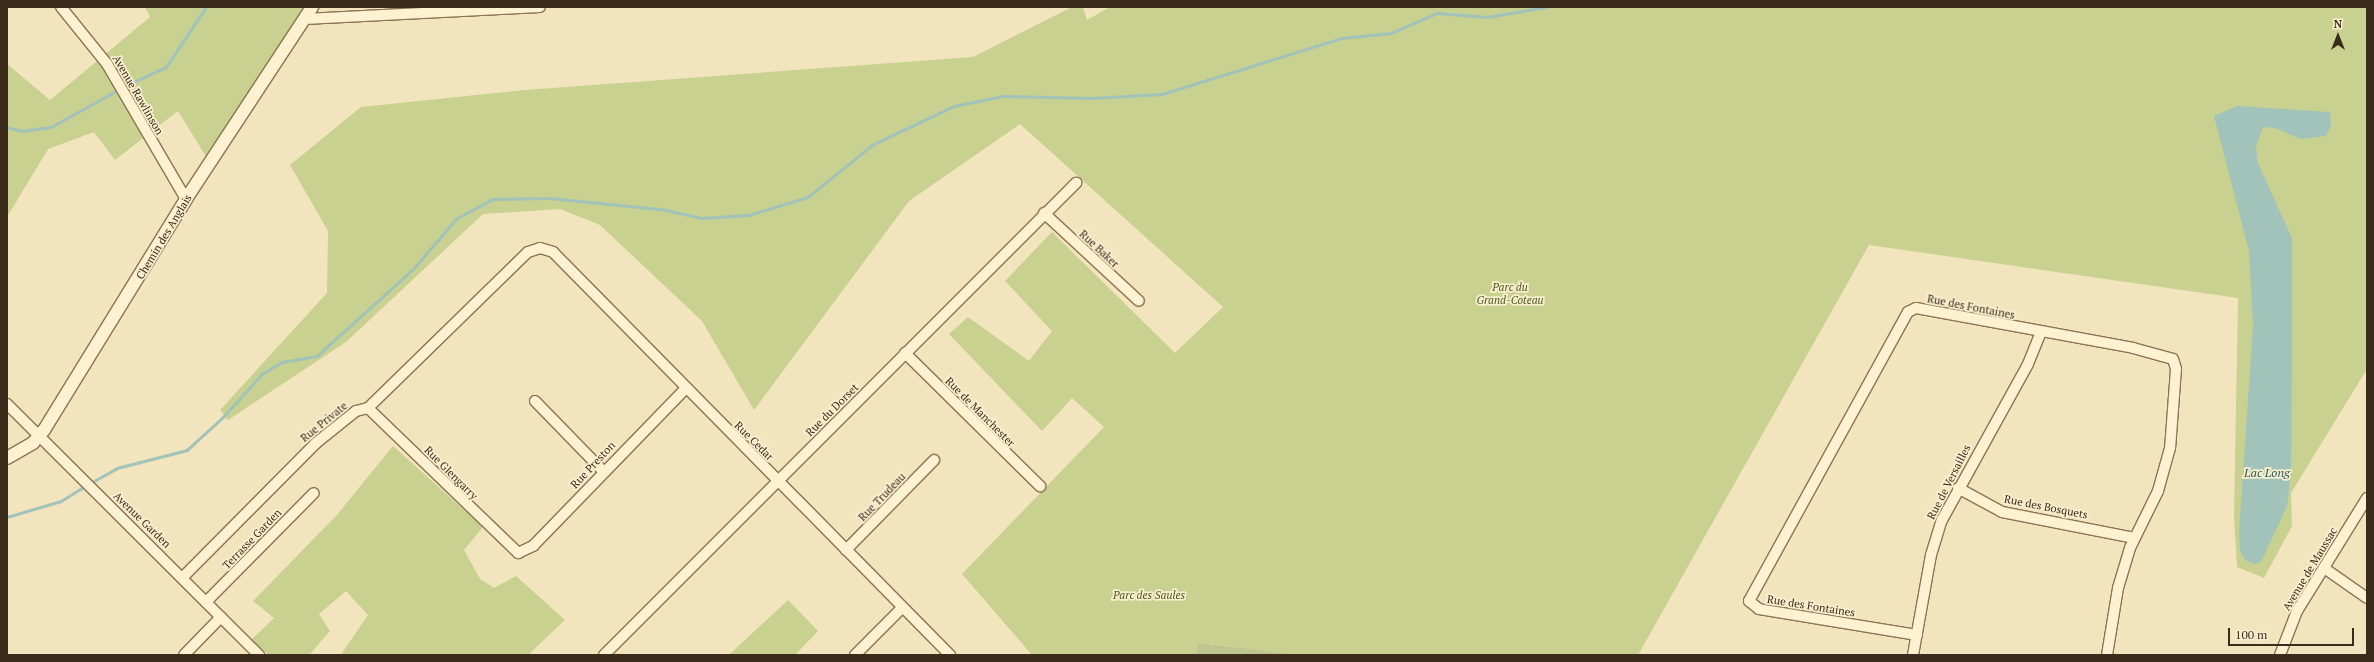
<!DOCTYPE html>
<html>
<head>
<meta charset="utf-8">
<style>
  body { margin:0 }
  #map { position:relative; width:2374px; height:662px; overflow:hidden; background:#f2e4bd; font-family:"PT Serif",serif }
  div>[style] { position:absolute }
  .green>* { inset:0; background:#c8d190 }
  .cemetery>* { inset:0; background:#bdc591 }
  .water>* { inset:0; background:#a1c3ba }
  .stream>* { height:2.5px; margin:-1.25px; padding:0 1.25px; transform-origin:1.25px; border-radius:1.25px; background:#a1c3ba }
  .roads { filter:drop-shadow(1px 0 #8c7454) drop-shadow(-1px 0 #8c7454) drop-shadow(0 1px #8c7454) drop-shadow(0 -1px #8c7454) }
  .minor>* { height:10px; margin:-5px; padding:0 5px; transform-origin:5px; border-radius:5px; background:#fcf1d1 }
  .tertiary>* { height:12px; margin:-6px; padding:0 6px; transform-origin:6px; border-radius:6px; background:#fcf1d1 }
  span { translate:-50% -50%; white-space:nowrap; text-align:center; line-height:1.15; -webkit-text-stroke:3.5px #f9eece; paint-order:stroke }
  .street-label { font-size:11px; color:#3a2b1b }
  .park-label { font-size:11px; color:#48591f; font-style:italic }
  .water-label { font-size:12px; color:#285b5a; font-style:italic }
  .frame { position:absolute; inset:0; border:8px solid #3a2b1b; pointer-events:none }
  .north { position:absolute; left:2318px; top:16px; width:40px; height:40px; -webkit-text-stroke:3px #f9eece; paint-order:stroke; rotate:0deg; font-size:11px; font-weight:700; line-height:16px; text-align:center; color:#3a2b1b }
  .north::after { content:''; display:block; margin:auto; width:14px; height:18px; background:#3a2b1b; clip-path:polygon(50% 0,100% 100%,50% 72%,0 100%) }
  .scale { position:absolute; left:2228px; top:628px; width:126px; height:18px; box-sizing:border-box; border:2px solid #3a2b1b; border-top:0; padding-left:5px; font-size:12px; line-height:14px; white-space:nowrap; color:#3a2b1b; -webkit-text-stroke:3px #f9eece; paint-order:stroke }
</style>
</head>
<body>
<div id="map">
  <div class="green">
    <div style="clip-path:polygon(145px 7px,309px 7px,208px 160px,178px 111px,115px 160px,94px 132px,48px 149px,7px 217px,7px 64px,50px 100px,150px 17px)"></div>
    <div style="clip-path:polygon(1072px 7px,1083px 7px,1087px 20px,1110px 7px,2367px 7px,2367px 369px,2291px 493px,2292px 526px,2264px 578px,2237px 567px,2234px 518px,2238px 298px,1869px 245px,1638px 655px,1301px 655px,1198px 643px,1196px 655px,1032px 655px,962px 574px,1104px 427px,1072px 398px,1042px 431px,949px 334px,968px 317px,1029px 361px,1052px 331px,1005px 281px,1052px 232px,1175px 353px,1223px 307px,1020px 124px,909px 201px,754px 410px,702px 321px,600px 225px,560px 209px,483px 214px,346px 342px,228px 420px,220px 410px,327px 293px,328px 231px,290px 165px,361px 107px,525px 90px,973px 57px)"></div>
    <div style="clip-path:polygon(393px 446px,483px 527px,464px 550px,480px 579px,494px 588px,516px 576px,565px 620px,528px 655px,344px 655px,342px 653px,368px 615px,346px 591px,319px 614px,330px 631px,309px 655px,269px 655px,251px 640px,274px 618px,253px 601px,336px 516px)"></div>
    <div style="clip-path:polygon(788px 600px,818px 631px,795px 655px,729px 655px)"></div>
  </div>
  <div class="cemetery">
    <div style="clip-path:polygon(1198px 643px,1301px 655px,1196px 655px)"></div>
  </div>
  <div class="water">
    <div style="clip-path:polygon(2237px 106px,2330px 112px,2331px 126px,2326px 136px,2301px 139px,2275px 128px,2263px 127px,2256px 146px,2258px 163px,2292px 238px,2292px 376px,2291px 472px,2287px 506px,2261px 562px,2254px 564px,2245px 560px,2240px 551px,2239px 533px,2253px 326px,2249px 251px,2214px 116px)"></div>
  </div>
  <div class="stream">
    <div style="left:123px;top:87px;width:47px;rotate:-24.9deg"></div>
    <div style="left:166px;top:67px;width:72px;rotate:-56.3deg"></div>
    <div style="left:7px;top:127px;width:16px;rotate:15deg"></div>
    <div style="left:22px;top:131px;width:29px;rotate:-8deg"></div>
    <div style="left:51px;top:127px;width:77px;rotate:-28.9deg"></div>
    <div style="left:94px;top:481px;width:26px;rotate:-29deg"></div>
    <div style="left:117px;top:468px;width:72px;rotate:-14.4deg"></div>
    <div style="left:187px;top:450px;width:49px;rotate:-42.5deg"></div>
    <div style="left:223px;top:417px;width:58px;rotate:-47.8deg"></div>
    <div style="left:262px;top:374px;width:23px;rotate:-31deg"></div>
    <div style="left:282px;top:362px;width:36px;rotate:-10deg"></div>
    <div style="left:317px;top:356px;width:130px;rotate:-42.2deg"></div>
    <div style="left:413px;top:269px;width:67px;rotate:-49.2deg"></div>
    <div style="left:457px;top:218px;width:41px;rotate:-27.8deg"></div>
    <div style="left:493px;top:199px;width:57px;rotate:-1deg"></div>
    <div style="left:550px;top:198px;width:112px;rotate:5.7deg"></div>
    <div style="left:661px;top:209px;width:42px;rotate:12.4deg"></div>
    <div style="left:702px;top:218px;width:47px;rotate:-3.7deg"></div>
    <div style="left:749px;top:215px;width:62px;rotate:-17deg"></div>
    <div style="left:808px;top:197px;width:82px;rotate:-39.1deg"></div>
    <div style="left:872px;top:145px;width:91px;rotate:-25.4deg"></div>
    <div style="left:954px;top:106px;width:50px;rotate:-11.5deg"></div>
    <div style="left:1003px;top:96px;width:89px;rotate:1.3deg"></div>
    <div style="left:1092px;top:98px;width:70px;rotate:-3.3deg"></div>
    <div style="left:1162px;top:94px;width:189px;rotate:-17.3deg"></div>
    <div style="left:1342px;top:38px;width:49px;rotate:-5.8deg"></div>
    <div style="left:1391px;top:33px;width:50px;rotate:-23.5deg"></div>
    <div style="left:1437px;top:13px;width:50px;rotate:4.6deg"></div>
    <div style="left:1487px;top:17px;width:61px;rotate:-9.5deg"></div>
    <div style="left:7px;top:517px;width:56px;rotate:-16.5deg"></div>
    <div style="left:61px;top:501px;width:25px;rotate:-32deg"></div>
  </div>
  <div class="roads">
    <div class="minor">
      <div style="left:61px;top:7px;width:73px;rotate:51.1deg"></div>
      <div style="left:107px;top:64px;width:156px;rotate:59.7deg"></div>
      <div style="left:305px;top:19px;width:235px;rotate:-2.9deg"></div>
      <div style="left:1044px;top:213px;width:129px;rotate:42.8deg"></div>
      <div style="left:905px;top:353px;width:190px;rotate:44.6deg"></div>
      <div style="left:535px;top:401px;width:98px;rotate:45.8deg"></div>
      <div style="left:7px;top:404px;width:356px;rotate:44.9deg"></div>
      <div style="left:368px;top:408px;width:209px;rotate:44deg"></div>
      <div style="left:518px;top:553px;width:17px;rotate:-25deg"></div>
      <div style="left:533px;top:546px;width:219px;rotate:-45.9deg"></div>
      <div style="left:1958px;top:488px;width:50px;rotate:28.6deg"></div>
      <div style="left:2002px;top:512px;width:135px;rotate:11.1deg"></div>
      <div style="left:846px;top:550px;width:126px;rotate:-45.6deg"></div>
      <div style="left:2324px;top:568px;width:52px;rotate:34.9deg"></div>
      <div style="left:183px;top:577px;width:189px;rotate:-45.2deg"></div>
      <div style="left:316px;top:443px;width:51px;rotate:-38.7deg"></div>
      <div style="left:356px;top:411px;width:12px;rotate:-14deg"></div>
      <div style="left:368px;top:408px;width:223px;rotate:-44.3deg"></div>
      <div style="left:528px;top:252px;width:13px;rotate:-18deg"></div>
      <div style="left:540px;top:248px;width:14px;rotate:17deg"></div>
      <div style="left:553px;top:252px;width:566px;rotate:45.43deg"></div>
      <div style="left:206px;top:602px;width:153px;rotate:-45.3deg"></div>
      <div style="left:1917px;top:635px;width:160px;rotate:-170.7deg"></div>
      <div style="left:1759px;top:609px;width:13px;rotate:-141deg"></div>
      <div style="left:1749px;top:601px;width:330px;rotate:-61.2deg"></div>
      <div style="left:1908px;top:312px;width:9px;rotate:-27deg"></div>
      <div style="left:1916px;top:308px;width:221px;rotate:10.4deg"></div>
      <div style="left:2133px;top:348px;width:41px;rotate:15.4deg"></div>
      <div style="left:2173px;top:359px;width:10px;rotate:73deg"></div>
      <div style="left:2176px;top:369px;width:79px;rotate:94.3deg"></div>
      <div style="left:2170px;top:448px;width:45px;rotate:105.6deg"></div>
      <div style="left:2158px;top:491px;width:64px;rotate:116.2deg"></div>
      <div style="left:2130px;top:548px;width:42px;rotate:106.7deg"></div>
      <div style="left:2118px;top:588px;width:68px;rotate:99.3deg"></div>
      <div style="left:184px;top:655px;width:53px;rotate:-45.8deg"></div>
      <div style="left:604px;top:655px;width:668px;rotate:-45deg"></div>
      <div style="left:855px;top:655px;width:66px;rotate:-45deg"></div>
      <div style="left:1913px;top:655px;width:102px;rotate:-79.8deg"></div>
      <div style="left:1931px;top:555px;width:37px;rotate:-73deg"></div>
      <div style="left:1942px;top:520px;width:178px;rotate:-61.1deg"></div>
      <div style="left:2028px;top:364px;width:35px;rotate:-68deg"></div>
      <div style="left:2280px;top:655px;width:47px;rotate:-68.9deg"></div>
      <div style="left:2297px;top:611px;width:133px;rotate:-58.2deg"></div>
    </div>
    <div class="tertiary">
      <div style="left:7px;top:458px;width:30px;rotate:-30deg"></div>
      <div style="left:33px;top:443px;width:17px;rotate:-50deg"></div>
      <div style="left:44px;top:430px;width:271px;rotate:-58.4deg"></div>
      <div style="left:186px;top:199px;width:230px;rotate:-56.7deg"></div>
    </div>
  </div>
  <div class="street-label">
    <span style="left:138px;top:95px;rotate:60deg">Avenue Rawlinson</span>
    <span style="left:164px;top:237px;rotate:-59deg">Chemin des Anglais</span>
    <span style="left:1099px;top:249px;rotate:43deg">Rue Baker</span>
    <span style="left:1971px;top:307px;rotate:11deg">Rue des Fontaines</span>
    <span style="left:832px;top:410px;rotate:-45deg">Rue du Dorset</span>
    <span style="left:980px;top:412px;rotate:45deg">Rue de Manchester</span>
    <span style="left:324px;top:422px;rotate:-39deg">Rue Private</span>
    <span style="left:754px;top:441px;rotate:45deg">Rue Cedar</span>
    <span style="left:593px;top:465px;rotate:-47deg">Rue Preston</span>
    <span style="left:451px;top:473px;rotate:45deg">Rue Glengarry</span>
    <span style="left:1949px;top:482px;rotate:-63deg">Rue de Versailles</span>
    <span style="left:882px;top:497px;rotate:-46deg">Rue Trudeau</span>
    <span style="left:2046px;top:507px;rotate:11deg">Rue des Bosquets</span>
    <span style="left:142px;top:520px;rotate:44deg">Avenue Garden</span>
    <span style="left:252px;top:539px;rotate:-46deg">Terrasse Garden</span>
    <span style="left:2310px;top:569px;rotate:-59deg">Avenue de Maussac</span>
    <span style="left:1811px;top:606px;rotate:9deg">Rue des Fontaines</span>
  </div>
  <div class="park-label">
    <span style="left:1510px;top:294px">Parc du<br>Grand-Coteau</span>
    <span style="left:1149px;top:595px">Parc des Saules</span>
  </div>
  <div class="water-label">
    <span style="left:2267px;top:473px">Lac Long</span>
  </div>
  <div class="frame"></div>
  <div class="north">N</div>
  <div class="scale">100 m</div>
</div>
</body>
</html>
